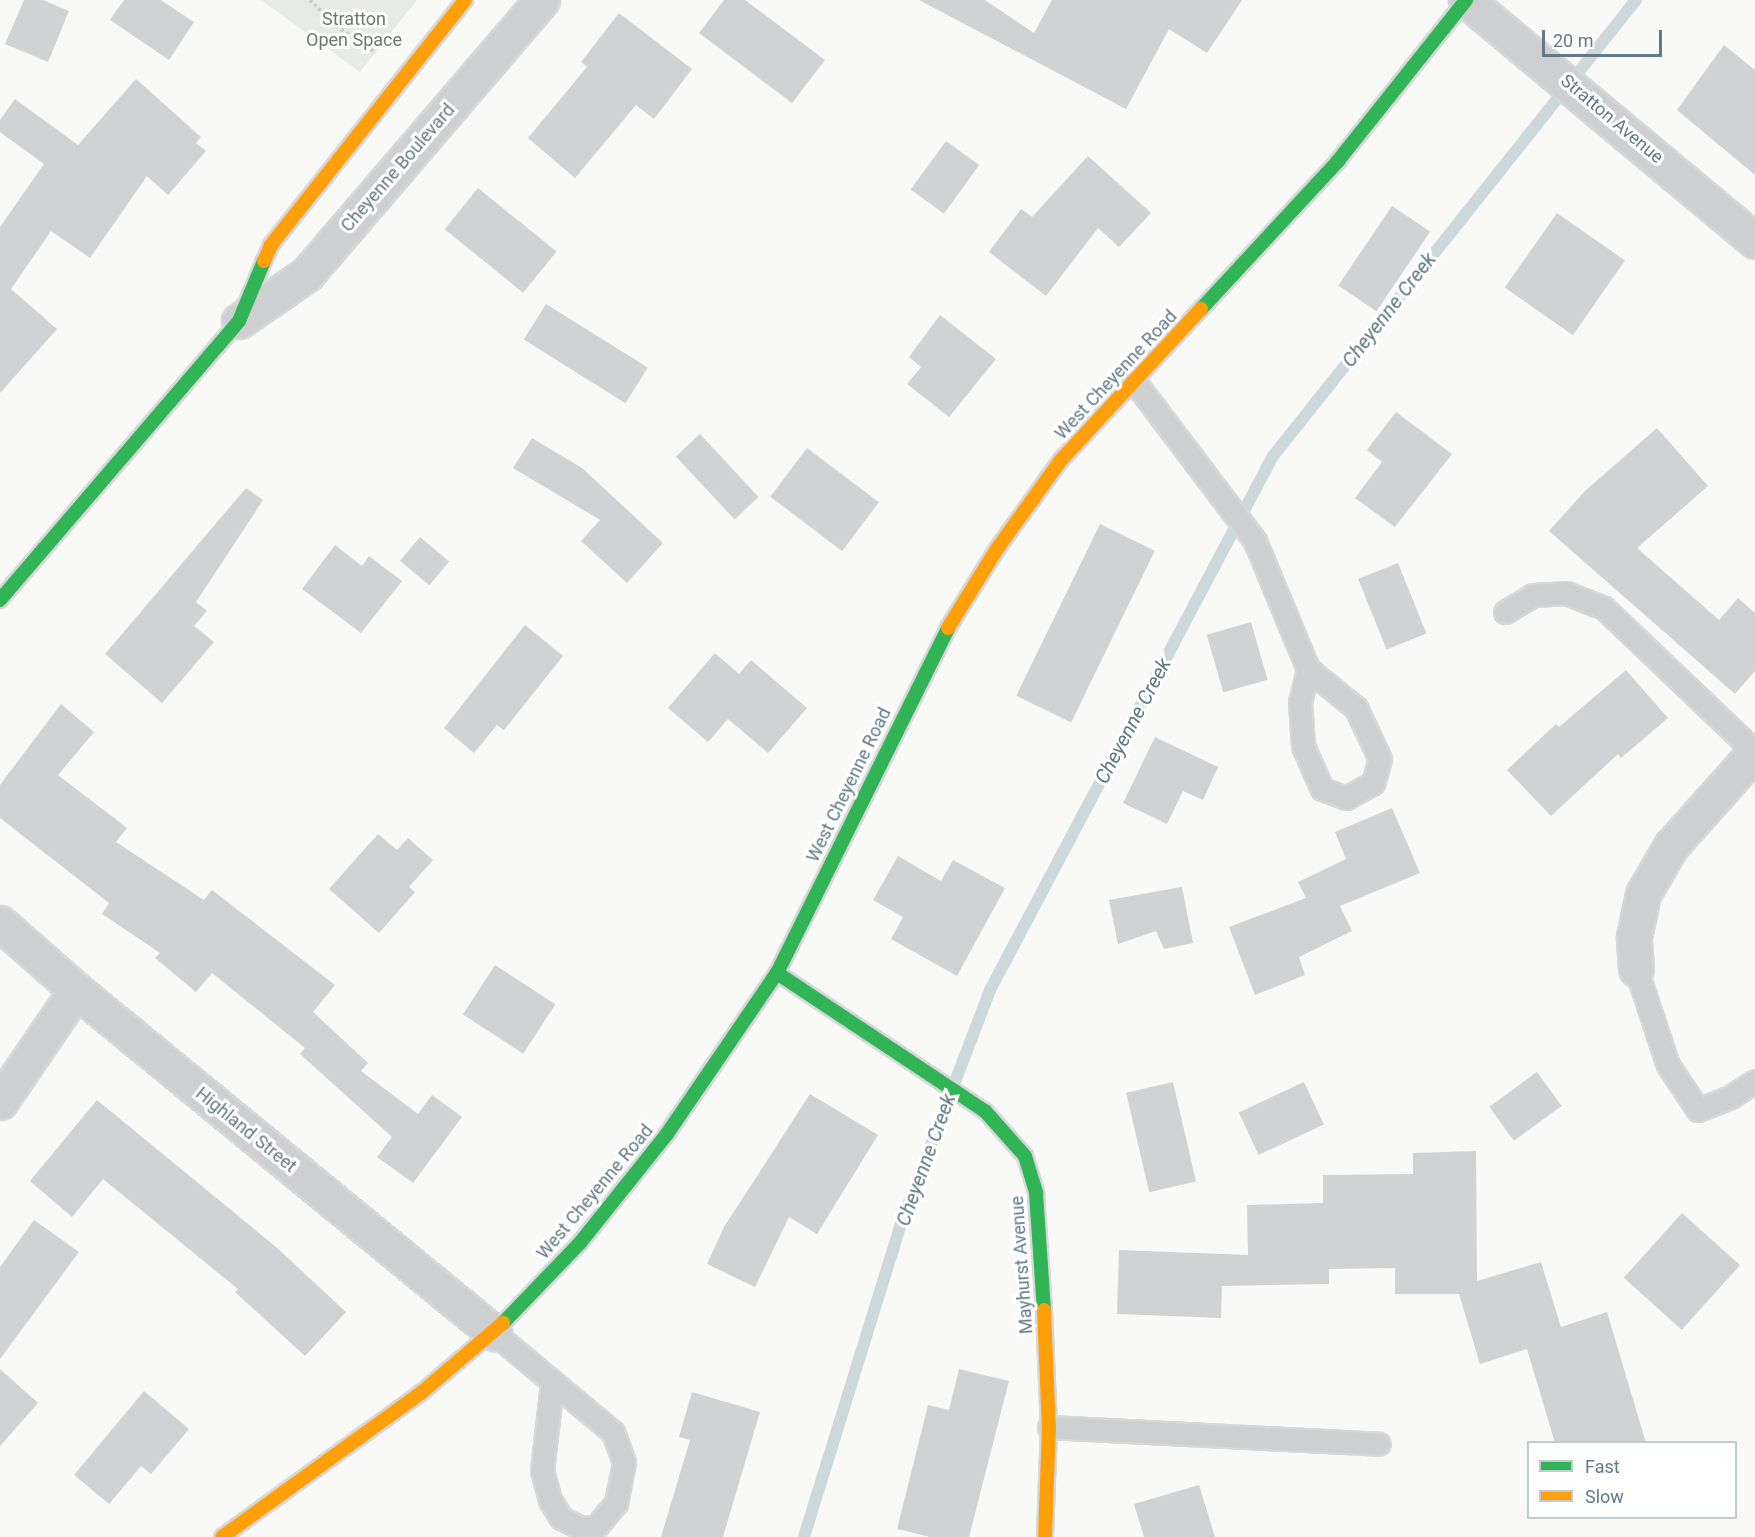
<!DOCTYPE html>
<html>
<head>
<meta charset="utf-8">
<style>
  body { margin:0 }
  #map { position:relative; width:1755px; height:1537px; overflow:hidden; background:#f9f9f8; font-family:Roboto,sans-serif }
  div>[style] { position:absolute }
  .green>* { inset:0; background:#e8ebe5 }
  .stream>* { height:12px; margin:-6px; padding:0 6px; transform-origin:6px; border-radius:6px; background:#ccd8d9 }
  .building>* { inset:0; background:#d0d2d3; transform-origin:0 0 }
  .path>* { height:4px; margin-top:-2px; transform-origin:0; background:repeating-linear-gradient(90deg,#cbcdce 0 3px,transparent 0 6px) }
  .roads { filter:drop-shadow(2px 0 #d6d7d8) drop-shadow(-2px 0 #d6d7d8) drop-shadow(0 2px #d6d7d8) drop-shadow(0 -2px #d6d7d8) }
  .lane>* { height:21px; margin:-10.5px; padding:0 10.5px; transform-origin:10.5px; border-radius:10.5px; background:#cdcfd0 }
  .street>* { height:33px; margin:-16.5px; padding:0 16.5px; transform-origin:16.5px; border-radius:16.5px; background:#cdcfd0 }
  .fast>* { height:14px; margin:-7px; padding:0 7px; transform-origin:7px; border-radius:7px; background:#30b455 }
  .slow>* { height:14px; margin:-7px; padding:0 7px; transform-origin:7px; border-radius:7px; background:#ff9f0a }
  span { translate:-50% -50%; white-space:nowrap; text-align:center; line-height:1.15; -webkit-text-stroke:6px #fff; paint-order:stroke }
  .park-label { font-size:18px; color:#697c61 }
  .street-label { font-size:18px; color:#627a86 }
  .water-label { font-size:20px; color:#5d797e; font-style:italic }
  .legend { position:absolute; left:1527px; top:1441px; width:210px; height:78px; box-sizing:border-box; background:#fff; border:2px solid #c0cacf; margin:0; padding:8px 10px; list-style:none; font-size:18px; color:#627a86 }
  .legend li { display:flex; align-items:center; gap:12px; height:30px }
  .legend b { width:30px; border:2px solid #c0cacf }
  .scale { position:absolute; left:1542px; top:30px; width:120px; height:27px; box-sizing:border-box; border:3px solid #627a86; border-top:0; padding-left:8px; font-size:18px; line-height:21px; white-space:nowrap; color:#627a86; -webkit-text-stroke:4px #fff; paint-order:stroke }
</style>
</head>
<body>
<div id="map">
  <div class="green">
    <div style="clip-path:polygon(261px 0,417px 0,360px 72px)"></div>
  </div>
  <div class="stream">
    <div style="left:804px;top:1537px;width:334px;rotate:-72.8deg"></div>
    <div style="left:903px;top:1218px;width:244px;rotate:-69.1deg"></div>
    <div style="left:990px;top:990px;width:604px;rotate:-62.08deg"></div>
    <div style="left:1273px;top:456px;width:583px;rotate:-51.48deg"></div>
  </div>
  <div class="building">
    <div style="clip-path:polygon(24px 0,43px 0,69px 11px,48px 62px,5px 44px)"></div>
    <div style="clip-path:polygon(124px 0,161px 0,194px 22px,169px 60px,110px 20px)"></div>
    <div style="clip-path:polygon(724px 0,745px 0,825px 60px,792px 103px,699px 33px)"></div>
    <div style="clip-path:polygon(919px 0,985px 0,1034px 33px,1052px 0,1242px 0,1207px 53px,1169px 29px,1126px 109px)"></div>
    <div style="clip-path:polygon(619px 13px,692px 69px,654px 119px,636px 105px,575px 178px,528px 138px,587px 67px,581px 62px)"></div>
    <div style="clip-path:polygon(1724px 45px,1755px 70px,1755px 175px,1677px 110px)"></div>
    <div style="clip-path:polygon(136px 79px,201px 137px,196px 143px,206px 151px,168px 195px,147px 176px,90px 258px,51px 231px,11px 289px,57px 329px,0 393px,0 227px,44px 164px,0 132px,0 120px,15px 99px,78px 145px)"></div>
    <div style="left:946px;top:141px;width:41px;height:60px;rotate:36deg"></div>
    <div style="clip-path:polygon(1088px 156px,1151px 213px,1119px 247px,1098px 228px,1046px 296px,989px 252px,1021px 209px,1032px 217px)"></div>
    <div style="left:478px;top:188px;width:101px;height:53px;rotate:39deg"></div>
    <div style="left:1392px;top:206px;width:46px;height:96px;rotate:34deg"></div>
    <div style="left:1557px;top:213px;width:83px;height:91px;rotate:35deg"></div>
    <div style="left:546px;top:304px;width:120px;height:42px;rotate:32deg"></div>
    <div style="clip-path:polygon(940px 315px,996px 359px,949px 417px,907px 384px,921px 367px,909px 357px)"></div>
    <div style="clip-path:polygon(1396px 412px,1452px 454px,1395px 527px,1355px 498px,1382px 462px,1367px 450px)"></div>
    <div style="clip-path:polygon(1657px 428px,1708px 486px,1637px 548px,1719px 620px,1738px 598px,1755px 613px,1755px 671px,1735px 694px,1549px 531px,1585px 491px)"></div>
    <div style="left:700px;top:434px;width:86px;height:33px;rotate:47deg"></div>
    <div style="clip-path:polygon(532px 438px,582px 468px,663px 543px,627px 583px,581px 541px,600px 520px,513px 468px)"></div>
    <div style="left:807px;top:448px;width:90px;height:61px;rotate:37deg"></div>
    <div style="clip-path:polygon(246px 488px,263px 500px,196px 602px,207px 611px,194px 626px,214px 642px,162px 703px,105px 654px)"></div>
    <div style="left:1100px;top:524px;width:61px;height:191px;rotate:26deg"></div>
    <div style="left:420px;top:537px;width:38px;height:31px;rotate:40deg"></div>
    <div style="clip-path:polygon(335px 545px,362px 566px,369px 556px,402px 581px,361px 633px,302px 589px)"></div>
    <div style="left:1398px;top:563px;width:76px;height:43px;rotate:68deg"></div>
    <div style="left:1251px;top:622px;width:60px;height:46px;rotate:74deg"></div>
    <div style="clip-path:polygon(525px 625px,563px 656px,504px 730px,497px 725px,474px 753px,444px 728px)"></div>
    <div style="clip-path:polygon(715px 653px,739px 674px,751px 660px,807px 708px,768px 753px,728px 719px,708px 742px,668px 708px)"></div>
    <div style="clip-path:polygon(1626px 670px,1668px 718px,1621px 758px,1618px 754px,1551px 816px,1507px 770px,1556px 724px,1559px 727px)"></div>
    <div style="clip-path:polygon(61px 704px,94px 732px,58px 775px,127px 828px,116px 842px,204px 900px,212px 890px,335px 985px,313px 1012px,368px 1063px,361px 1071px,418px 1114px,432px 1095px,462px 1117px,413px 1183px,377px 1157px,392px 1137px,300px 1054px,305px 1048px,212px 973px,196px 992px,155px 958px,160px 953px,102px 914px,109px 903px,0 818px,0 785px)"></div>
    <div style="clip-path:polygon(1155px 737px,1218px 767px,1203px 800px,1183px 791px,1167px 824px,1123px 803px)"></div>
    <div style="clip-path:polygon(1392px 808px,1420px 873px,1340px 906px,1352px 931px,1299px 957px,1305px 975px,1255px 995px,1229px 927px,1306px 898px,1298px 882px,1346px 859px,1335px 832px)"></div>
    <div style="clip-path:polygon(378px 834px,397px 850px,408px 838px,433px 860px,409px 887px,415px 892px,379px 933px,329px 889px)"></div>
    <div style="clip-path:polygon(898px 856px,941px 881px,953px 860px,1005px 888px,957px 976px,891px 939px,903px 917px,873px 900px)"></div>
    <div style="clip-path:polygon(1182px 887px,1193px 943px,1164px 949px,1156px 931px,1118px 944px,1109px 900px)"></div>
    <div style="left:495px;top:965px;width:72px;height:59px;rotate:33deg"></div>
    <div style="left:1537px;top:1072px;width:42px;height:59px;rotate:54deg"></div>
    <div style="left:1173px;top:1082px;width:102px;height:48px;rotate:77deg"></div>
    <div style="left:1304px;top:1082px;width:47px;height:72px;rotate:65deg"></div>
    <div style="clip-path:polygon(810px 1094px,878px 1135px,817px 1234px,789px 1217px,755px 1287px,707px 1264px,724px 1227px)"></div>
    <div style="clip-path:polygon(97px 1100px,276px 1247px,346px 1312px,305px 1356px,235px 1292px,238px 1289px,103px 1179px,72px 1217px,30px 1181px)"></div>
    <div style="clip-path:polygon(1476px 1151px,1477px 1281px,1541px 1262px,1561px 1327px,1607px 1312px,1646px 1443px,1555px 1443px,1527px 1349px,1480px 1364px,1459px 1294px,1395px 1294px,1395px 1268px,1329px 1269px,1329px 1284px,1222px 1286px,1221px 1318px,1117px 1314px,1119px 1250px,1248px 1255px,1247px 1205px,1323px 1203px,1323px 1175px,1413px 1174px,1413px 1153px)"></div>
    <div style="left:1682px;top:1213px;width:78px;height:87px;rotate:42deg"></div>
    <div style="clip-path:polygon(34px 1220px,79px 1252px,0 1359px,0 1267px)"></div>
    <div style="clip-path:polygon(0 1369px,38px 1403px,0 1446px)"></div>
    <div style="clip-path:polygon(959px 1369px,1009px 1381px,969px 1537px,930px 1537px,897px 1529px,928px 1405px,949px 1410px)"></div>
    <div style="clip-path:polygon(144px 1391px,189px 1429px,151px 1474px,141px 1466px,109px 1504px,74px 1475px)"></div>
    <div style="clip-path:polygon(692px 1392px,760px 1412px,723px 1537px,661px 1537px,690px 1440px,679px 1437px)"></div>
    <div style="clip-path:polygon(1199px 1485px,1215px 1537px,1144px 1537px,1134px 1504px)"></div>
  </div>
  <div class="path">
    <div style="left:310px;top:0;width:37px;rotate:45deg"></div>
    <div style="left:336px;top:26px;width:48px;rotate:34deg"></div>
  </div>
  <div class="roads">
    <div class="lane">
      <div style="left:1134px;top:381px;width:201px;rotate:52.9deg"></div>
      <div style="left:1255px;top:541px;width:139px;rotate:67.5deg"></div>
      <div style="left:1308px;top:669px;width:62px;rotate:39.1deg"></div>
      <div style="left:1356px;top:708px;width:56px;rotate:64.8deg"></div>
      <div style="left:1380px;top:759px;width:25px;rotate:106deg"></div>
      <div style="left:1373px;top:783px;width:31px;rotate:151deg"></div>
      <div style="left:1346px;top:798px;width:26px;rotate:-159deg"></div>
      <div style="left:1322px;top:789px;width:47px;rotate:-113.8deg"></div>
      <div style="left:1303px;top:746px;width:44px;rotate:-93.9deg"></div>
      <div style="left:1300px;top:702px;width:34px;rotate:-76deg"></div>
      <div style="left:1505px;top:612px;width:33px;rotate:-31deg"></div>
      <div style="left:1533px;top:595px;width:33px;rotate:-3deg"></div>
      <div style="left:1566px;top:593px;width:41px;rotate:21.5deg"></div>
      <div style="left:1604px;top:608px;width:209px;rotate:43.6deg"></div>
      <div style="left:1636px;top:969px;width:101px;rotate:71.6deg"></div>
      <div style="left:1668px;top:1065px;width:54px;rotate:56.3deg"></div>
      <div style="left:1698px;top:1110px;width:37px;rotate:-22deg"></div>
      <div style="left:1732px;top:1096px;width:27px;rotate:-33deg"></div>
      <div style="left:494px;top:1333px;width:155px;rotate:39.8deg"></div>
      <div style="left:613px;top:1432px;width:32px;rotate:70deg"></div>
      <div style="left:624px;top:1462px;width:42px;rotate:101deg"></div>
      <div style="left:616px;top:1503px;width:31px;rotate:130deg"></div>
      <div style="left:596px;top:1527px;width:15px;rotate:176deg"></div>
      <div style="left:581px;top:1528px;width:22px;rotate:-153deg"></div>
      <div style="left:561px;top:1518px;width:21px;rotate:-121deg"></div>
      <div style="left:550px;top:1500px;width:30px;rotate:-105deg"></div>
      <div style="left:542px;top:1471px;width:89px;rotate:-83.5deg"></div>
      <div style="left:1049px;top:1427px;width:330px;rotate:2.9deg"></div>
    </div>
    <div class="street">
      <div style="left:1466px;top:0;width:376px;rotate:39.8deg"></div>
      <div style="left:239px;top:321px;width:83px;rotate:-34.7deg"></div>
      <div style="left:307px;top:274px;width:361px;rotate:-49.4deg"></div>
      <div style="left:0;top:923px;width:101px;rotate:41.4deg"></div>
      <div style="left:76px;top:990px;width:541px;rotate:39.37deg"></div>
      <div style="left:1636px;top:969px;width:32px;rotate:-94deg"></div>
      <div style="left:1634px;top:937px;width:44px;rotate:-78.2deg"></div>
      <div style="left:1643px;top:894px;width:56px;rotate:-59.7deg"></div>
      <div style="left:1671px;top:846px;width:126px;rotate:-48.2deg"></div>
      <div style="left:0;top:1102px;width:135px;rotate:-55.8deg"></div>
    </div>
    <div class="fast">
      <div style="left:1201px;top:309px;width:202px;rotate:-47.2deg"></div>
      <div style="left:1338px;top:161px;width:206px;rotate:-51.5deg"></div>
      <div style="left:0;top:600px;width:367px;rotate:-49.4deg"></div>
      <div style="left:239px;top:321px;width:65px;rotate:-67.4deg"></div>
      <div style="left:777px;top:973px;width:250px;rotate:33.6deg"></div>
      <div style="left:985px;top:1111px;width:60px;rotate:48.4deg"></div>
      <div style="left:1025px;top:1156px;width:39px;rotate:73deg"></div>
      <div style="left:1036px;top:1193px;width:117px;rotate:86.1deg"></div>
      <div style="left:503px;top:1323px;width:111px;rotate:-46.1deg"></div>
      <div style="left:580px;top:1243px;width:139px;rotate:-51.4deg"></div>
      <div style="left:667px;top:1134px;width:195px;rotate:-55.7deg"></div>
      <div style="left:777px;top:973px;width:385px;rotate:-63.6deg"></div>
    </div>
    <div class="slow">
      <div style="left:264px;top:261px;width:17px;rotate:-66deg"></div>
      <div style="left:271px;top:245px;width:313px;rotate:-51.6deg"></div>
      <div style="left:948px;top:628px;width:93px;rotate:-58.2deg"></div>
      <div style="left:997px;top:549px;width:110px;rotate:-54.3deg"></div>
      <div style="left:1061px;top:460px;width:206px;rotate:-47.2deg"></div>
      <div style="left:1044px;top:1310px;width:117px;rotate:87.6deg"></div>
      <div style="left:1049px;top:1427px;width:110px;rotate:92.1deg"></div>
      <div style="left:222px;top:1537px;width:246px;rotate:-35.9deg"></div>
      <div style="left:421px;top:1393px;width:108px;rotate:-40.5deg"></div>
    </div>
  </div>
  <div class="park-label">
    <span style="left:354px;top:30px">Stratton<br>Open Space</span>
  </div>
  <div class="street-label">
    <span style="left:1612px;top:119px;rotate:40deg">Stratton Avenue</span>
    <span style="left:398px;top:168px;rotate:-49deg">Cheyenne Boulevard</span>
    <span style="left:1116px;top:375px;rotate:-47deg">West Cheyenne Road</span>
    <span style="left:849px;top:785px;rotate:-64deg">West Cheyenne Road</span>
    <span style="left:246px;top:1130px;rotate:39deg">Highland Street</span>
    <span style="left:595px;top:1192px;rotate:-50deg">West Cheyenne Road</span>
    <span style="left:1022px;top:1265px;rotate:-94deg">Mayhurst Avenue</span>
  </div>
  <div class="water-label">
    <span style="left:1389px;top:310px;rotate:-52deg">Cheyenne Creek</span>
    <span style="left:1133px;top:721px;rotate:-62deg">Cheyenne Creek</span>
    <span style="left:926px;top:1160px;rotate:-70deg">Cheyenne Creek</span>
  </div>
  <ul class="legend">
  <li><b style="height:8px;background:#30b455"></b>Fast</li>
  <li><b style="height:8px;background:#ff9f0a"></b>Slow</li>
  </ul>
  <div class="scale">20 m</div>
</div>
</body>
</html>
